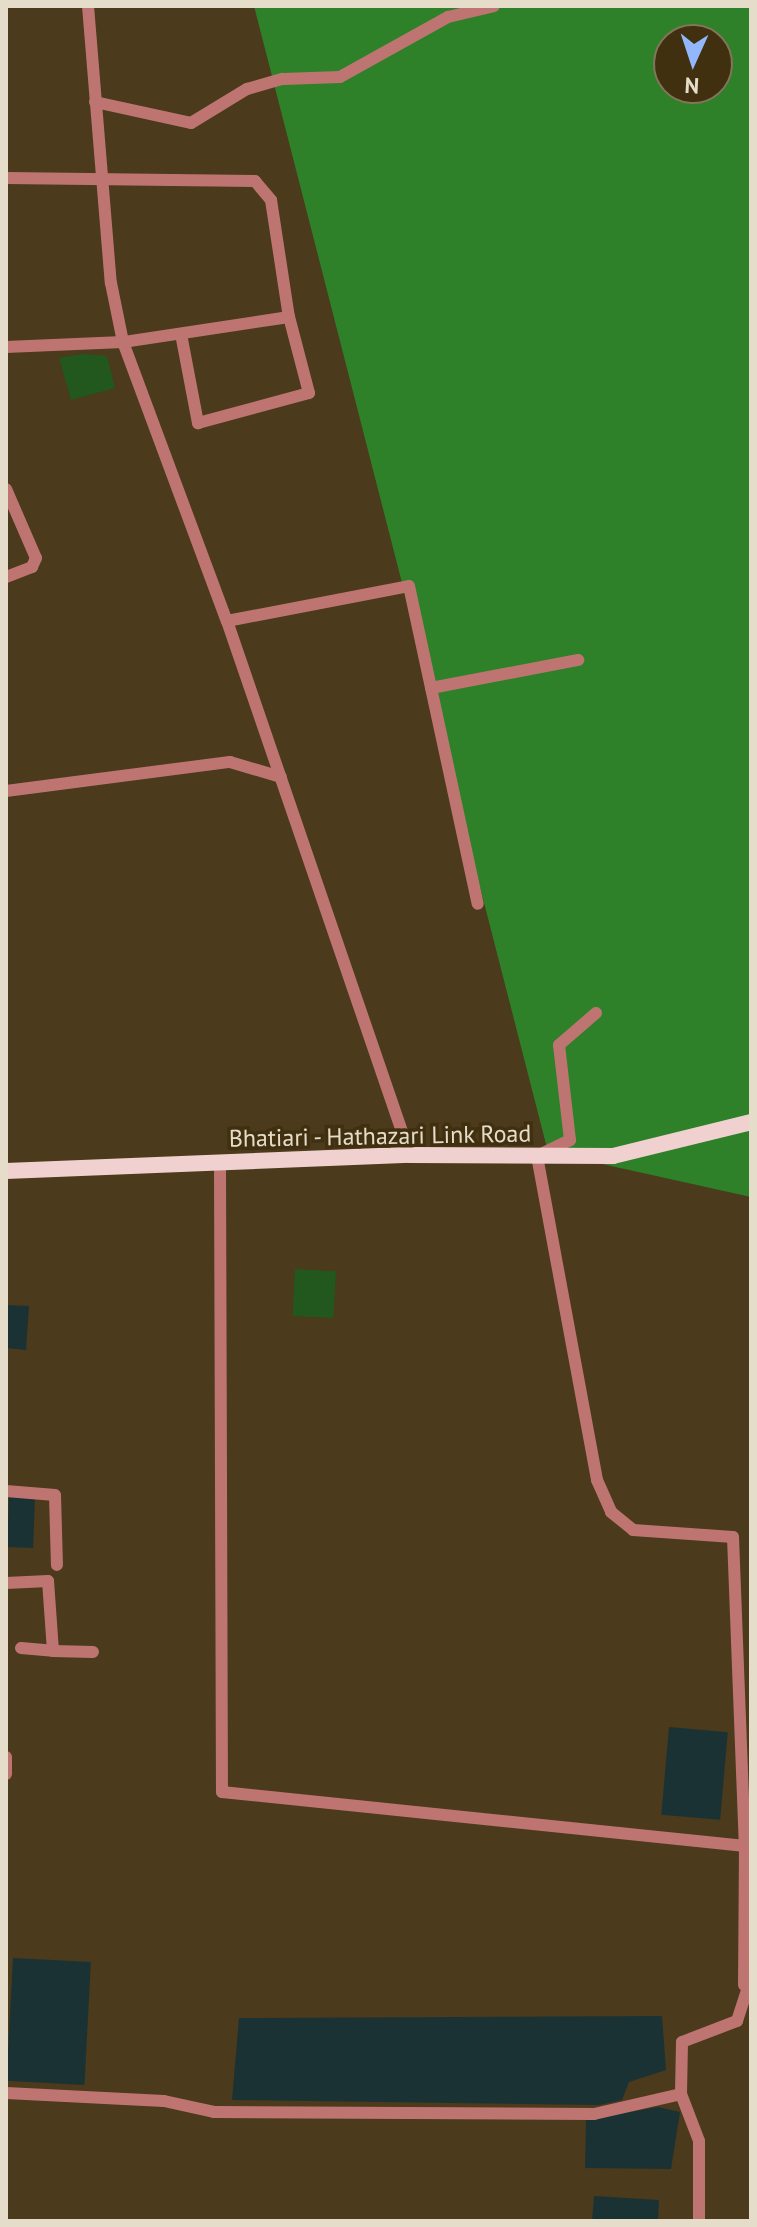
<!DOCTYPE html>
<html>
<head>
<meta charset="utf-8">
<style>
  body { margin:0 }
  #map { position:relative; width:757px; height:2227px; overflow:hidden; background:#4b3a1b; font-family:"PT Sans",sans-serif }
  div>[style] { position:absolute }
  .green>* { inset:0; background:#22581e; transform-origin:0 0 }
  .forest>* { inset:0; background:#2e8029 }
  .water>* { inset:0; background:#1b3234; transform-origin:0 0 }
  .minor>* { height:12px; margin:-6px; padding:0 6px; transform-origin:6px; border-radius:6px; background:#be7572 }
  .major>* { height:16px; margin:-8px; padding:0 8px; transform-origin:8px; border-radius:8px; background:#f0d1cf }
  span { translate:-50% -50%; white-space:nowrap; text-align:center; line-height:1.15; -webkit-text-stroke:7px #403010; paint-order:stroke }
  .street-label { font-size:24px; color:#e6dcca }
  .frame { position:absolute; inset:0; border:8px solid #e6dcca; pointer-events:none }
  .north { position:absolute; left:653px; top:24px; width:80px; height:80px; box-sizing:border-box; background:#403010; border:2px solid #82755a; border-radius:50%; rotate:183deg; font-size:22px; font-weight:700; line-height:32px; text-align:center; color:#e6dcca }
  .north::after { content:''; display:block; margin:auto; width:28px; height:36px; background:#92b7fd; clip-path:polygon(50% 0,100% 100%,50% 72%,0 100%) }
</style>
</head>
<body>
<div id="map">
  <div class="green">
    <div style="clip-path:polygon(83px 354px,107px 356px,115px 388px,71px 400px,59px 358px)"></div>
    <div style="left:295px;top:1269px;width:41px;height:47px;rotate:3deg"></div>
  </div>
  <div class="forest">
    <div style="clip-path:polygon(evenodd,254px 6px,751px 6px,751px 1197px,548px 1152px,254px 6px,669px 40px,717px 40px,717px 88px,669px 88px,669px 40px)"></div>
  </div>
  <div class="water">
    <div style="clip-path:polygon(6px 1305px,29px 1306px,26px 1350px,6px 1348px)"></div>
    <div style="left:9px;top:1494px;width:26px;height:53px;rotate:2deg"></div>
    <div style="left:669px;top:1727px;width:59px;height:88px;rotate:5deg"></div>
    <div style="left:13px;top:1958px;width:78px;height:123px;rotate:3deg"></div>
    <div style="clip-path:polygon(662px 2016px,666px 2070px,629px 2082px,622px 2100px,599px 2105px,232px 2100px,239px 2018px)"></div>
    <div style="clip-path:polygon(658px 2107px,680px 2112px,671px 2169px,585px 2168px,586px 2120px)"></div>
    <div style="clip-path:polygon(594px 2196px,659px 2200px,658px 2221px,592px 2221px)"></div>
  </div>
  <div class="minor">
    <div style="left:88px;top:6px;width:278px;rotate:85.3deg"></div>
    <div style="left:111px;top:283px;width:60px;rotate:78.5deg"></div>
    <div style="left:123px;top:342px;width:298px;rotate:69.6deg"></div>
    <div style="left:227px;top:621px;width:564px;rotate:71.08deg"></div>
    <div style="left:95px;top:102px;width:98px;rotate:12.3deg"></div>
    <div style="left:191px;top:123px;width:66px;rotate:-31.3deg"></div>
    <div style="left:247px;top:89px;width:37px;rotate:-16deg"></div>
    <div style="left:283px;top:79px;width:57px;rotate:-2deg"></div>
    <div style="left:340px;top:77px;width:124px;rotate:-29.1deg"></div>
    <div style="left:448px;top:17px;width:47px;rotate:-13.4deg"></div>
    <div style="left:6px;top:178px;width:249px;rotate:0.7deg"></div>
    <div style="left:255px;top:181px;width:25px;rotate:50deg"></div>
    <div style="left:271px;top:200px;width:118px;rotate:81.3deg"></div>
    <div style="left:289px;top:317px;width:168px;rotate:171.4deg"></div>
    <div style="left:123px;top:342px;width:117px;rotate:177.6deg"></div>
    <div style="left:181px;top:334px;width:91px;rotate:79.2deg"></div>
    <div style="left:198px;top:423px;width:115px;rotate:-15.1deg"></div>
    <div style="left:309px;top:393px;width:79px;rotate:-104.7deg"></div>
    <div style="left:6px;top:489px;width:75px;rotate:66.5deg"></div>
    <div style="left:36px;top:558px;width:10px;rotate:114deg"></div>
    <div style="left:32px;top:567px;width:28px;rotate:159deg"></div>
    <div style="left:227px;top:621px;width:185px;rotate:-10.9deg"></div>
    <div style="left:409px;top:586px;width:325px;rotate:77.8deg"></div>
    <div style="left:431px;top:688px;width:150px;rotate:-10.8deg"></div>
    <div style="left:6px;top:791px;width:226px;rotate:-7.4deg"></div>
    <div style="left:230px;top:762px;width:53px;rotate:16.4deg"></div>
    <div style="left:596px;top:1013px;width:49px;rotate:139.1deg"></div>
    <div style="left:559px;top:1045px;width:96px;rotate:83.4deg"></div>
    <div style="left:570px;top:1140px;width:37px;rotate:154deg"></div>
    <div style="left:537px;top:1156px;width:330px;rotate:79.5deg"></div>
    <div style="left:597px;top:1480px;width:35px;rotate:66deg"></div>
    <div style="left:611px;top:1512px;width:28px;rotate:39deg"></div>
    <div style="left:633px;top:1530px;width:100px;rotate:4deg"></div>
    <div style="left:733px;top:1537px;width:309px;rotate:87.8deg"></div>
    <div style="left:745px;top:1846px;width:6px;rotate:9deg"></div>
    <div style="left:220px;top:1164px;width:628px;rotate:89.82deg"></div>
    <div style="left:222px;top:1792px;width:526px;rotate:5.89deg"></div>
    <div style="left:745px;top:1846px;width:139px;rotate:90.4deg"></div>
    <div style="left:6px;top:1491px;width:49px;rotate:4.7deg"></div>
    <div style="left:55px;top:1495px;width:70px;rotate:88.4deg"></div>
    <div style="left:6px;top:1583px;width:42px;rotate:-2.7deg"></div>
    <div style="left:48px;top:1581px;width:70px;rotate:85.9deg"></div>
    <div style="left:53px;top:1651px;width:40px;rotate:1.4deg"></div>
    <div style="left:21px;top:1648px;width:32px;rotate:5deg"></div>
    <div style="left:6px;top:1757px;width:17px;rotate:90deg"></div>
    <div style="left:6px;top:2093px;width:158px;rotate:2.9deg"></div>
    <div style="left:164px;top:2101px;width:51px;rotate:12.4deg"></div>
    <div style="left:214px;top:2112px;width:380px;rotate:0.3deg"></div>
    <div style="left:594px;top:2114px;width:89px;rotate:-12.9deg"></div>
    <div style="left:681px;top:2094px;width:50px;rotate:69deg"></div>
    <div style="left:699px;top:2141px;width:80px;rotate:90deg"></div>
    <div style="left:681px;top:2094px;width:52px;rotate:-88.9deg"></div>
    <div style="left:682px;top:2042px;width:59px;rotate:-20.9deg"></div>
    <div style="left:737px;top:2021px;width:39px;rotate:-72deg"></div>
  </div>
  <div class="major">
    <div style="left:6px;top:1171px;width:404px;rotate:-2.3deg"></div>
    <div style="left:410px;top:1155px;width:203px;rotate:0.3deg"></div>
    <div style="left:613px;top:1156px;width:142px;rotate:-13.8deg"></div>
  </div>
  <div class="street-label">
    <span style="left:380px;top:1136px;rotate:-1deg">Bhatiari - Hathazari Link Road</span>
  </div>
  <div class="frame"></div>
  <div class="north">N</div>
</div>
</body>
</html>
